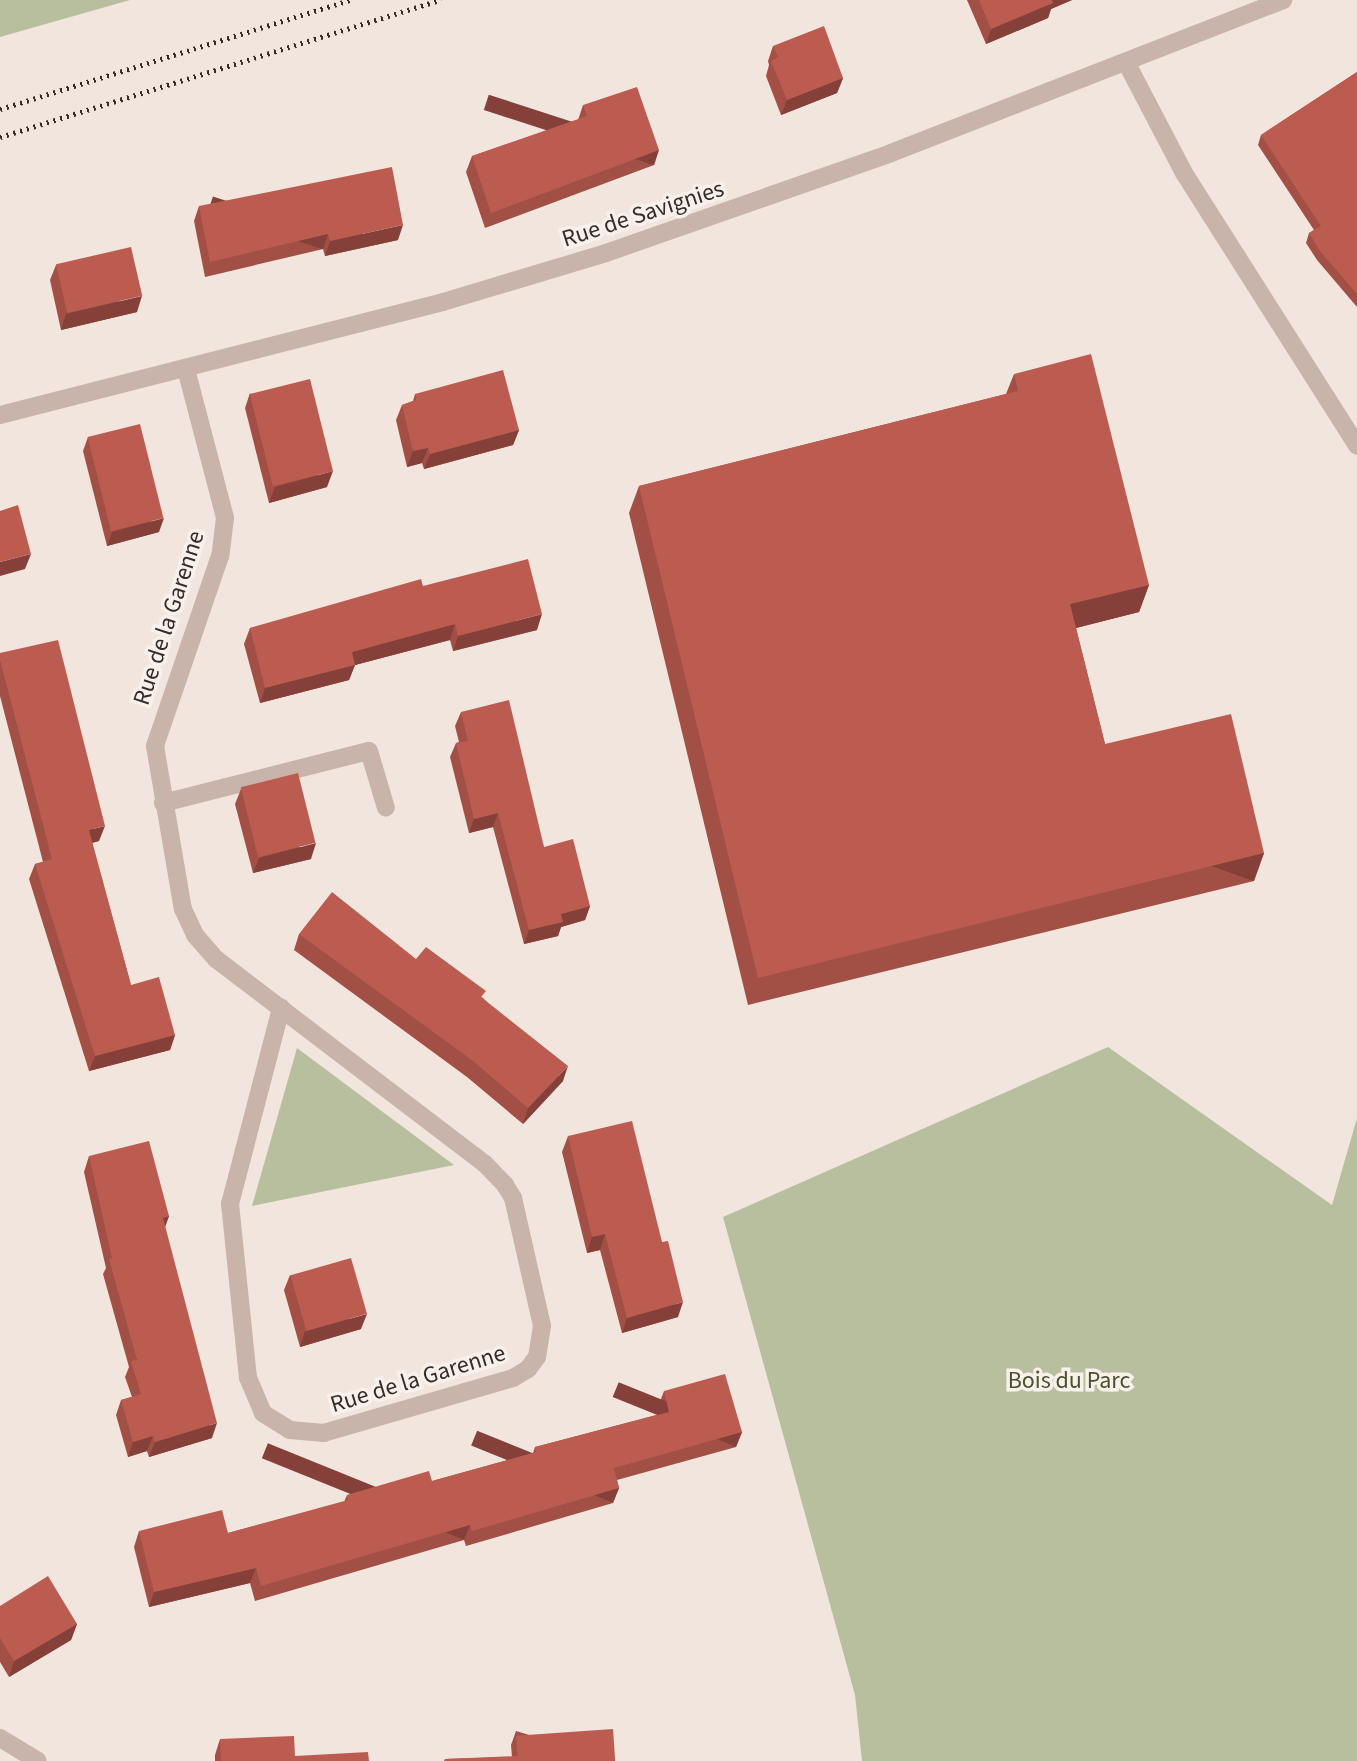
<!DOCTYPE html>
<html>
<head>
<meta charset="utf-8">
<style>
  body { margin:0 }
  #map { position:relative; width:1357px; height:1761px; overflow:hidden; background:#f1e5de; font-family:"Source Sans 3",sans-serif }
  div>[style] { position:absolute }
  .green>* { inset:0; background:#b8bf9f }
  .minor>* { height:18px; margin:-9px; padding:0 9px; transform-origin:9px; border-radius:9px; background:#c8b4ab }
  .tertiary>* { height:18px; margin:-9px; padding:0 9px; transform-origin:9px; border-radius:9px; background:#c8b4ab }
  .rail>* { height:5px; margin-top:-2.5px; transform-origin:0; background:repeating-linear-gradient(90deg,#362c2a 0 2px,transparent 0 7px) }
  .wall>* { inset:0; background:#a24f46 }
  .shaded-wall>* { inset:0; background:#844039; transform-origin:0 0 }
  .building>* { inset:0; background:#bc5c51; transform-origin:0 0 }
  span { translate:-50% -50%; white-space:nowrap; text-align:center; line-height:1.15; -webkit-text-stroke:7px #f8f0ea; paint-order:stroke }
  .street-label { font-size:24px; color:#362c2a }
  .park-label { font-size:24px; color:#4b522f }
</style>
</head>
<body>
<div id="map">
  <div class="green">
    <div style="clip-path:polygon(0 0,130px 0,0 37px)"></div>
    <div style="clip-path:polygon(1108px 1047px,1332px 1205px,1357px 1118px,1357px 1761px,862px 1761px,855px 1695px,723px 1217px)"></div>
    <div style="clip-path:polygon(297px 1048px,454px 1165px,252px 1206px)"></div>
  </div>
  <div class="minor">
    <div style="left:1126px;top:62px;width:125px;rotate:62.4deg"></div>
    <div style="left:1184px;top:173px;width:323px;rotate:57.6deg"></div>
    <div style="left:186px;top:369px;width:154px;rotate:75.3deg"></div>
    <div style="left:225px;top:518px;width:38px;rotate:97deg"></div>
    <div style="left:220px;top:556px;width:201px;rotate:108.9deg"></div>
    <div style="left:155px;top:746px;width:165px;rotate:80.3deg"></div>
    <div style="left:183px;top:909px;width:29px;rotate:65deg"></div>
    <div style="left:195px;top:935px;width:32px;rotate:49deg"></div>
    <div style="left:216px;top:959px;width:338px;rotate:37.3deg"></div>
    <div style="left:485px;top:1164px;width:29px;rotate:46deg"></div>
    <div style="left:505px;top:1185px;width:15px;rotate:58deg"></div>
    <div style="left:513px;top:1198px;width:131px;rotate:77.2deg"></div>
    <div style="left:542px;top:1326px;width:31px;rotate:99deg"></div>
    <div style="left:537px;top:1357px;width:15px;rotate:127deg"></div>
    <div style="left:528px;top:1369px;width:17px;rotate:149deg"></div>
    <div style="left:513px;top:1378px;width:197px;rotate:163.8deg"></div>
    <div style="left:324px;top:1433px;width:34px;rotate:-175deg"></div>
    <div style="left:290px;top:1430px;width:32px;rotate:-148deg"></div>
    <div style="left:263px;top:1413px;width:38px;rotate:-113deg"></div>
    <div style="left:248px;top:1378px;width:175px;rotate:-95.9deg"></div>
    <div style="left:230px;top:1204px;width:203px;rotate:-75.4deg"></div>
    <div style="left:163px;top:803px;width:212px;rotate:-14.2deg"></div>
    <div style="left:369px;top:751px;width:59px;rotate:73.4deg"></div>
    <div style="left:0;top:1738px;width:44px;rotate:31.2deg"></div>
  </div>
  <div class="tertiary">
    <div style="left:0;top:415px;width:457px;rotate:-14.3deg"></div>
    <div style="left:443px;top:302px;width:170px;rotate:-16.7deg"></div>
    <div style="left:606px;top:253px;width:302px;rotate:-19.3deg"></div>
    <div style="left:891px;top:153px;width:421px;rotate:-21.3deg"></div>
  </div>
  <div class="rail">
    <div style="left:0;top:109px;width:367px;rotate:-17.3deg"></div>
    <div style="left:0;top:137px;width:462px;rotate:-17.3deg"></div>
  </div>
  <div class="wall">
    <div style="clip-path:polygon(967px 0,1072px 0,1051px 9px,1048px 18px,986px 44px)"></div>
    <div style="clip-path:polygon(773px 46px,843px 78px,837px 93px,781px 115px,766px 76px,769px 65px,768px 61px)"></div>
    <div style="clip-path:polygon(1357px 72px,1357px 307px,1317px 260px,1306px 243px,1309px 233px,1314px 230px,1258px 145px,1261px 135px)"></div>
    <div style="clip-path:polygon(583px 105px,654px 165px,485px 228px,466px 172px,472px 156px,578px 120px)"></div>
    <div style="clip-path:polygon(199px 206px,398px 240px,325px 256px,323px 249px,205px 277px,194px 221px)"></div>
    <div style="clip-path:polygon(56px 265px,137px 312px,61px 330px,50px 280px)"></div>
    <div style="clip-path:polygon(1014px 374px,1149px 585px,1139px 612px,1076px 628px,1105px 744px,1264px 853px,1254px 881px,748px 1005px,629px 513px,639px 486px,1006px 394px)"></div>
    <div style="clip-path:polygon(250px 393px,327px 487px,269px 503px,245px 408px)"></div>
    <div style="clip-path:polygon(415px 394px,519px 430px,513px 445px,424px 469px,422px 463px,407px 467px,396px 420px,402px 405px,413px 401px)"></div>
    <div style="clip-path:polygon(88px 437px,159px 532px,107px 546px,83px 451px)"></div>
    <div style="clip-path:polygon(423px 586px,537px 630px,453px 651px,450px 640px,355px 665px,349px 680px,260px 703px,244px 644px,250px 628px)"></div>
    <div style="clip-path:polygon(0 653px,99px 841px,92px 843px,131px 985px,175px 1035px,170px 1050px,89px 1071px,29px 879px,35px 864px,43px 862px,0 696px)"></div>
    <div style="clip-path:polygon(461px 712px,544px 847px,590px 906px,585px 920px,561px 927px,558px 936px,524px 944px,493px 827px,469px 833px,450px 757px,456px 743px,459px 742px,455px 726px)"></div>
    <div style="clip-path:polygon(241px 789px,311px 859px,253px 873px,235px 804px)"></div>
    <div style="clip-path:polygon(299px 934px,416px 959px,483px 998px,563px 1081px,523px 1124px,467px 1077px,294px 950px)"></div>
    <div style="clip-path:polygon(568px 1136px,662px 1242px,678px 1317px,622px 1333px,600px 1250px,587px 1253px,562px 1152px)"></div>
    <div style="clip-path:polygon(89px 1156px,169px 1216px,165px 1227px,212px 1438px,149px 1457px,147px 1451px,128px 1457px,116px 1415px,121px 1400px,132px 1397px,125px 1377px,129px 1367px,103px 1274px,106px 1268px,84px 1172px)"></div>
    <div style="clip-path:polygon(290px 1275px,361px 1329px,300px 1347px,284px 1290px)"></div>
    <div style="clip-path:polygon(664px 1391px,742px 1432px,736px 1447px,617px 1480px,619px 1488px,613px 1503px,466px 1546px,464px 1540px,255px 1601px,250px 1583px,149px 1607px,134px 1547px,139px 1531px,228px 1533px,344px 1502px,347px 1495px,432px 1481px,533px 1453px,535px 1447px,660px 1414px,658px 1407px)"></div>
    <div style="clip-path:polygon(0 1606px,77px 1624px,71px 1640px,9px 1677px,0 1662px)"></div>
    <div style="clip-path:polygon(516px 1731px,615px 1761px,444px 1761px,445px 1759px,512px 1757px,511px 1745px)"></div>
    <div style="clip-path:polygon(220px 1739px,295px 1756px,369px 1761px,215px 1761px,215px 1755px)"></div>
  </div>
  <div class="shaded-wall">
    <div style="clip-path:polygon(1049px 0,1072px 0,1051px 9px,1048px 18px,986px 44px,991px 29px)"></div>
    <div style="clip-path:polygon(843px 78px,837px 93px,781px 115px,787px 100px)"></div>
    <div style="left:659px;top:150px;width:16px;height:179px;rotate:108deg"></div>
    <div style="clip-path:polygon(403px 225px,398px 240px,325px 256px,330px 241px)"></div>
    <div style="left:328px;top:234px;width:16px;height:121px;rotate:108deg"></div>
    <div style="clip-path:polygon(142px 296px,137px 312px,61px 330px,66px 314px)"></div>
    <div style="clip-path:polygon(519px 430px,513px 445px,424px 469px,430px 454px)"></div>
    <div style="clip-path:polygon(428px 448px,422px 463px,407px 467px,413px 451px)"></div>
    <div style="clip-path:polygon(333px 471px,327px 487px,269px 503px,275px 487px)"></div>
    <div style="clip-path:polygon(164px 518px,159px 532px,107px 546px,112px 532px)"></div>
    <div style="clip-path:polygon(31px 554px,25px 569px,0 576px,0 562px)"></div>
    <div style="clip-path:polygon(1149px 585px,1139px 612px,1060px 632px,1070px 604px)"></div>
    <div style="clip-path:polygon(542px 614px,537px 630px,453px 651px,458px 636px)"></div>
    <div style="clip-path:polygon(455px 624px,450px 640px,355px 665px,349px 680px,260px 703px,265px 688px,352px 652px)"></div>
    <div style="clip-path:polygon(498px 813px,493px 827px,469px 833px,474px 819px)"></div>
    <div style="clip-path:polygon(105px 826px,99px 841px,83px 845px,89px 830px)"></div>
    <div style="clip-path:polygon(316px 843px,311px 859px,253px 873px,259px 858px)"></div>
    <div style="left:1264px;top:853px;width:30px;height:521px;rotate:110deg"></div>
    <div style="clip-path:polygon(590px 906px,585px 920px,561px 927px,558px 936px,524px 944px,529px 930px,561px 914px)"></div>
    <div style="clip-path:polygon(175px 1035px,170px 1050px,89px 1071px,95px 1056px)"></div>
    <div style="clip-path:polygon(568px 1066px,563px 1081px,523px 1124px,528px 1108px)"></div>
    <div style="clip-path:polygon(169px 1216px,163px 1232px,163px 1218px)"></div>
    <div style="clip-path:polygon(605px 1234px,600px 1250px,587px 1253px,592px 1237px)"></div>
    <div style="clip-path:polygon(683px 1302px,678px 1317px,622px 1333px,627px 1318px)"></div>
    <div style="clip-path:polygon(367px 1314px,361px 1329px,300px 1347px,305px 1331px)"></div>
    <div style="clip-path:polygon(217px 1423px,212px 1438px,149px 1457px,155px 1442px)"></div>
    <div style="left:742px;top:1432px;width:16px;height:133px;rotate:112deg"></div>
    <div style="clip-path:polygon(153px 1436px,147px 1451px,128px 1457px,133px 1442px)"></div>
    <div style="left:619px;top:1488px;width:16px;height:153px;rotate:112deg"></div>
    <div style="left:470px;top:1525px;width:16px;height:218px;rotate:112deg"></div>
    <div style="clip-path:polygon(256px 1568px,250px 1583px,149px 1607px,154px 1592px)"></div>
    <div style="clip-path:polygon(77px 1624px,71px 1640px,9px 1677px,14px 1661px)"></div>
  </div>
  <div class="building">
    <div style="clip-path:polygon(979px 0,1052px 0,1053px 3px,991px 29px)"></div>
    <div style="clip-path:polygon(824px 26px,843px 78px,787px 100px,771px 61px,778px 57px,773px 46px)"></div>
    <div style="clip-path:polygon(1357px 72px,1357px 294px,1320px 251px,1309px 233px,1321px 226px,1261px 135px)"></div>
    <div style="clip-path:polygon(637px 87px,659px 150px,491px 213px,472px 156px,587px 116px,583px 105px)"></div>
    <div style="clip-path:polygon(392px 167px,403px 225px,330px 241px,328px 234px,210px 262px,199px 206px)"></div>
    <div style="left:131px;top:247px;width:50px;height:77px;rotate:77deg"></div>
    <div style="clip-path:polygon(1091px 354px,1149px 585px,1070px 604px,1105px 744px,1231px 714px,1264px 853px,758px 978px,639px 486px,1018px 391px,1014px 374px)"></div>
    <div style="clip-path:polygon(503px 370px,519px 430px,430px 454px,428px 448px,413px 451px,402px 405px,416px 400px,415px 394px)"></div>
    <div style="left:310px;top:379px;width:95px;height:62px;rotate:76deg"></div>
    <div style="left:140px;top:424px;width:97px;height:54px;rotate:76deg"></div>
    <div style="clip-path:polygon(18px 505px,31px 554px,0 562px,0 511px)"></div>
    <div style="clip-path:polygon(528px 559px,542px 614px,458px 636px,455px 624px,352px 652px,355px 665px,265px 688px,250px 628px,421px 579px,423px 586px)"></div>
    <div style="clip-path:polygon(58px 640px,105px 826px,89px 830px,131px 985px,159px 977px,175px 1035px,95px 1056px,35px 864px,52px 859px,0 660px,0 653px)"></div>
    <div style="clip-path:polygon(509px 700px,544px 847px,573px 839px,590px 906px,561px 914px,563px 922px,529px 930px,498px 813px,474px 819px,456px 743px,468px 741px,461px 712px)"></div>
    <div style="left:298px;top:773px;width:72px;height:59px;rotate:76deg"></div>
    <div style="clip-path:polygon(332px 892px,416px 959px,426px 947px,486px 991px,481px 997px,568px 1066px,528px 1108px,473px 1061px,299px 934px)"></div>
    <div style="clip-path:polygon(632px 1121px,662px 1242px,668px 1241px,683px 1302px,627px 1318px,605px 1234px,592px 1237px,568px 1136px)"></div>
    <div style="clip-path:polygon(149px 1141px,169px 1216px,163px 1218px,217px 1423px,155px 1442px,153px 1436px,133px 1442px,121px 1400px,141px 1394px,131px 1361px,137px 1360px,109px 1259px,112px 1258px,89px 1156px)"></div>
    <div style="left:351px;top:1258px;width:58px;height:63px;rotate:74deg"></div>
    <div style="clip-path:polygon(725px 1374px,742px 1432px,614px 1468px,619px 1488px,472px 1531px,470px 1525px,261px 1586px,256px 1568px,154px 1592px,139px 1531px,222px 1510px,228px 1533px,348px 1500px,347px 1495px,429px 1471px,432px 1481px,536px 1452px,535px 1447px,669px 1412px,664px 1391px)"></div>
    <div style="clip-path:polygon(48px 1576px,77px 1624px,14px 1661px,0 1638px,0 1606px)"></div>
    <div style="left:613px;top:1729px;width:32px;height:97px;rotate:86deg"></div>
    <div style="clip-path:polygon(294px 1736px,295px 1756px,368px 1752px,369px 1761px,221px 1761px,220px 1739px)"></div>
    <div style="clip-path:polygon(518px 1756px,518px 1761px,445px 1761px,445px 1759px)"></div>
  </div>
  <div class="street-label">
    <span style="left:643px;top:214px;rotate:-18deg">Rue de Savignies</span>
    <span style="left:169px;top:618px;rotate:-72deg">Rue de la Garenne</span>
    <span style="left:418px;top:1379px;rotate:-17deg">Rue de la Garenne</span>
  </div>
  <div class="park-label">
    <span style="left:1069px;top:1381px">Bois du Parc</span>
  </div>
</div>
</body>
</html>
